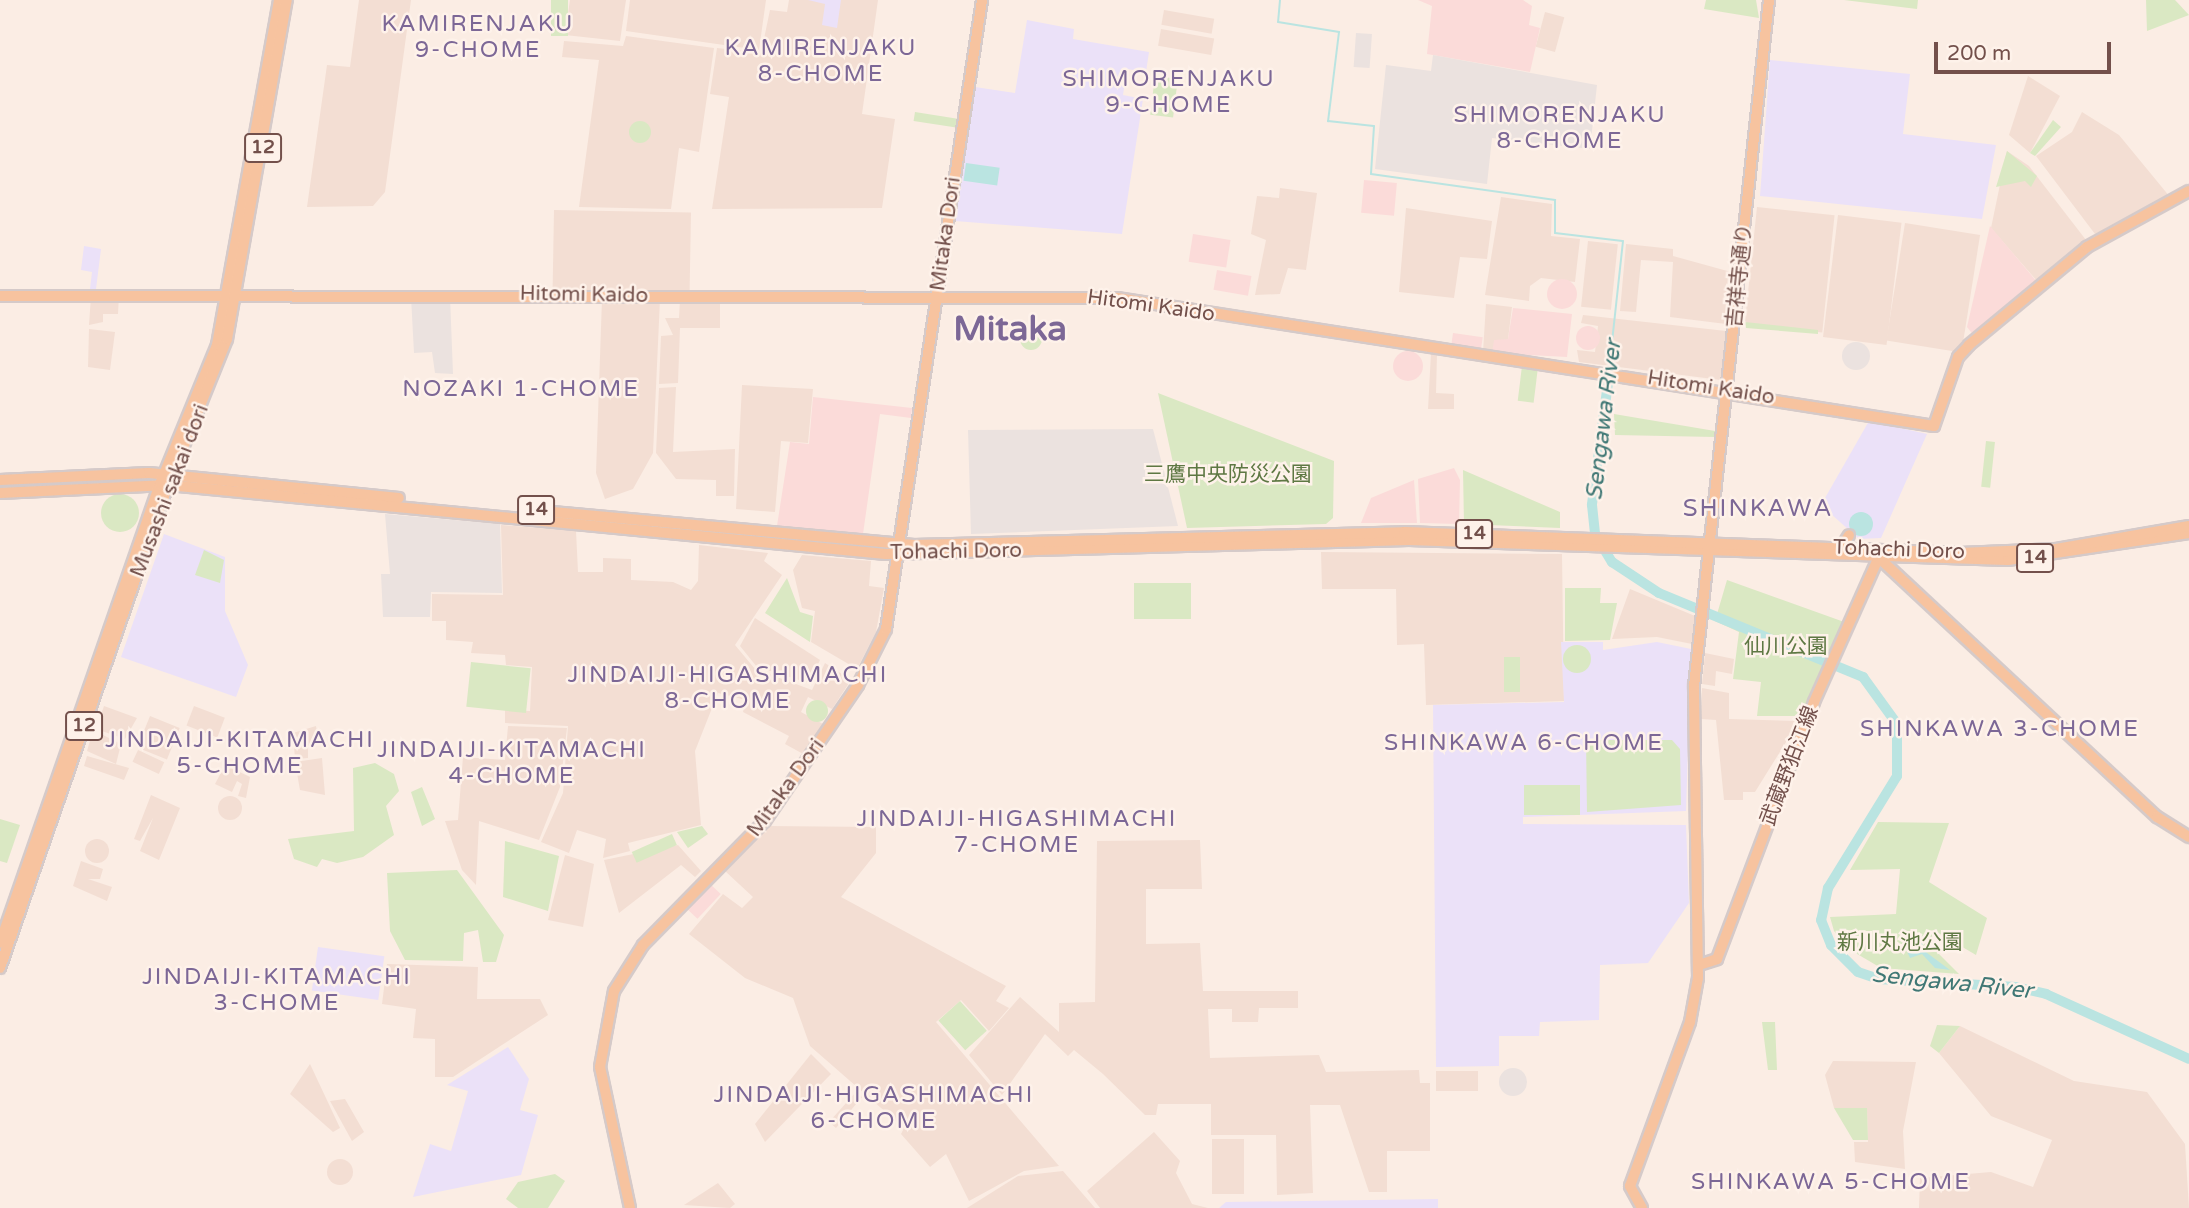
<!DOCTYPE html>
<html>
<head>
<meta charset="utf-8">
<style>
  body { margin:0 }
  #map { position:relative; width:2189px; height:1208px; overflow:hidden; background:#fbede4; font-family:"Varela Round","Noto Sans JP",sans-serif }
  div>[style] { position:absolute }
  .residential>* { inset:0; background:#f3ded3; transform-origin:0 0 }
  .round { border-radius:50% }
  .commercial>* { inset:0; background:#fbdbd9; transform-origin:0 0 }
  .industrial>* { inset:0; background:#ebe2df; transform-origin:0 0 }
  .education>* { inset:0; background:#ebe1f8; transform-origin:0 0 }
  .green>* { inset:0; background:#dae8c3; transform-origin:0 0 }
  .water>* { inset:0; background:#bae4e1; transform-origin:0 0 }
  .stream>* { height:2px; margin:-1px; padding:0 1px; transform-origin:1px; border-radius:1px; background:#bae4e1 }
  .river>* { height:10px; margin:-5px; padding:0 5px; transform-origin:5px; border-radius:5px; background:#bae4e1 }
  .roads { filter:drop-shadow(2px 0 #d5cac9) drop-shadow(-2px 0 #d5cac9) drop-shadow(0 2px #d5cac9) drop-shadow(0 -2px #d5cac9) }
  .major>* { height:10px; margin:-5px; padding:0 5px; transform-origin:5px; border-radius:5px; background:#f7c39f }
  span { translate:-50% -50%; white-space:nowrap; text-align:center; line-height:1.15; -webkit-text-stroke:5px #fef2ea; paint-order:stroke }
  .shield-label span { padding:2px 5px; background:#fef2ea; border:2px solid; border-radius:5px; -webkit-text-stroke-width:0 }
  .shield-label { font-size:19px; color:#73504b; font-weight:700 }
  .street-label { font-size:21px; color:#73504b }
  .park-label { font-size:21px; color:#5e7843 }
  .neighbourhood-label { font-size:23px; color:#7c6796; letter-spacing:2px }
  .water-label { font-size:23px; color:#407875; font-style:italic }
  .quarter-label { font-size:24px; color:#7c6796; letter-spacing:2px }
  .town-label { font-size:35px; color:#7c6796; font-weight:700 }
  .scale { position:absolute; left:1934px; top:42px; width:177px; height:32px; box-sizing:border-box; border:4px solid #73504b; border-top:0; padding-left:9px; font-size:21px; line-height:24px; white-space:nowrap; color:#73504b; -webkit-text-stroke:5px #fef2ea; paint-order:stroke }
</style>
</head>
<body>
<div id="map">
  <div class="residential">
    <div style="clip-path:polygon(359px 0,411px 0,385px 192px,373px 206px,307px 207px,327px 65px,350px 67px)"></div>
    <div style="clip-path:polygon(570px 0,626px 0,620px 41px,565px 35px)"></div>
    <div style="clip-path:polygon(630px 0,766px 0,759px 50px,626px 31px)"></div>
    <div style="clip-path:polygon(789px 0,878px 0,862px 114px,895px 119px,882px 208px,712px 209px,729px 97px,710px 94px,717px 48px,761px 53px,770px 10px,787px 12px)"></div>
    <div style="left:1164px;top:10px;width:51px;height:15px;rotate:10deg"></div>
    <div style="left:1545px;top:12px;width:20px;height:36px;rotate:15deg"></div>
    <div style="left:1161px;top:29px;width:54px;height:17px;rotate:10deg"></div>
    <div style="clip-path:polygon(626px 36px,714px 48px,699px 152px,679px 148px,671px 209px,579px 207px,599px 60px,562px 57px,564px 41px,623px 46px)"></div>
    <div style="clip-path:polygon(2028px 76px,2060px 96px,2030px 153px,2009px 135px)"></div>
    <div style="clip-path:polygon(2082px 112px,2119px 135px,2170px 197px,2095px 234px,2036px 156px,2072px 132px)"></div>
    <div style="clip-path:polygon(2007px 151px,2029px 166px,2086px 240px,2037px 281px,1991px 228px)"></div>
    <div style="clip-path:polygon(1280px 188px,1317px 193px,1306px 270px,1288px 268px,1280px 294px,1255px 295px,1266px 240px,1251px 234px,1257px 196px,1279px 198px)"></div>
    <div style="clip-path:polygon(1501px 197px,1552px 204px,1551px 236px,1580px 239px,1575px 282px,1541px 278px,1530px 286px,1529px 301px,1485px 295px)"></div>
    <div style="left:1757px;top:207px;width:78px;height:118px;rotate:6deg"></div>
    <div style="clip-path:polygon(1406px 208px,1492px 221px,1487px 259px,1460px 257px,1454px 298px,1399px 292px)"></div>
    <div style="left:554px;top:210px;width:137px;height:81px;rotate:1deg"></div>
    <div style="left:1838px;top:215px;width:64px;height:123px;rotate:7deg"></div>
    <div style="left:1905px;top:223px;width:76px;height:119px;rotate:9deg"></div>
    <div style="left:1588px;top:241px;width:30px;height:66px;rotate:6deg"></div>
    <div style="clip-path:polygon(1626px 244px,1673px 249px,1673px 256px,1731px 272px,1726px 324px,1670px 317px,1673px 262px,1641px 260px,1636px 312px,1620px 311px)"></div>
    <div style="clip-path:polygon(119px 295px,118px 314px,103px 314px,103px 322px,89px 325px,91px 296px)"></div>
    <div style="clip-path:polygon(602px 299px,660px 299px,653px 453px,633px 489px,605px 499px,596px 473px)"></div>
    <div style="clip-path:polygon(680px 300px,720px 300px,720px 328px,680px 328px,678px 383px,659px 384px,661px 336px,673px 335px,665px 318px,679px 318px)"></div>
    <div style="clip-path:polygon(1486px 304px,1512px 307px,1508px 339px,1492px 353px,1483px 352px)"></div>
    <div style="clip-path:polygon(1583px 315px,1726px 331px,1721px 380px,1579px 362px,1577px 350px,1595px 352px,1598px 326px,1581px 323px)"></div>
    <div style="clip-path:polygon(89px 329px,115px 332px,110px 370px,88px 367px)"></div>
    <div style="clip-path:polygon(1431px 353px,1437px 354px,1436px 393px,1454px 394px,1454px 409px,1428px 409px)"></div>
    <div style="clip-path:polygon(742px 385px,813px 389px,808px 443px,781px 441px,775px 512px,736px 509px)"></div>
    <div style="clip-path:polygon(676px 387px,673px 452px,735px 449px,734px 496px,716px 496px,716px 480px,676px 479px,656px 453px,659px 388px)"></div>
    <div style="clip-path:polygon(501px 525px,576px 531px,578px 572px,603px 572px,603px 558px,631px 559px,631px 580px,673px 582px,691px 590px,698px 581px,699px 545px,768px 553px,764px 561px,782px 575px,735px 645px,755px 669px,812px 690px,825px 663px,851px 680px,832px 709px,808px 697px,801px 712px,823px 724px,805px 755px,785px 744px,789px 736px,743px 712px,746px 700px,718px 693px,695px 751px,701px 825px,628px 843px,630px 851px,603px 858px,606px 839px,577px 830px,569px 853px,541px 842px,563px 793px,568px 726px,505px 723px,505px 710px,530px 711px,532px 667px,506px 665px,505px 655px,471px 653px,473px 642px,446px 640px,446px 621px,432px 621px,432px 594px,503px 595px)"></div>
    <div style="clip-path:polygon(1321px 552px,1562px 554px,1564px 701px,1426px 705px,1424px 644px,1397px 645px,1396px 589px,1322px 589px)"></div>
    <div style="clip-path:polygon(802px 555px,871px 561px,869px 586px,884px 588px,876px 632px,857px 669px,811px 642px,815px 611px,802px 608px,793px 570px)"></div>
    <div style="clip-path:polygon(1630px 589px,1695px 616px,1692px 644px,1657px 637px,1612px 639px)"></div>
    <div style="clip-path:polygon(755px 618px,820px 660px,809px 683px,757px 667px,740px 646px)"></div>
    <div style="clip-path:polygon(1705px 653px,1734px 659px,1732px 674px,1716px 671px,1715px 686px,1702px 684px)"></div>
    <div style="clip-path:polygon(1702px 688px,1729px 693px,1729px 719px,1799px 721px,1755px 792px,1743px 792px,1743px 800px,1724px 800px,1716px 720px,1701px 719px)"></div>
    <div style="clip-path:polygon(104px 706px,137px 718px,125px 739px,96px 729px)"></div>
    <div style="left:194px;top:706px;width:33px;height:21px;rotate:21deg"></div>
    <div style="left:150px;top:716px;width:32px;height:34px;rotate:22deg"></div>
    <div style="clip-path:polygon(316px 726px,319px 743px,308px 746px,308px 758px,295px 759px,293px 733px)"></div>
    <div style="clip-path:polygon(508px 726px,567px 728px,560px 787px,539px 840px,479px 821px,476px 885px,462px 870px,445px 821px,458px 820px,463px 757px,505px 760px)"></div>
    <div style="clip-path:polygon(93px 730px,121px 744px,116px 764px,87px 751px)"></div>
    <div style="left:138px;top:750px;width:29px;height:13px;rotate:25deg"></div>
    <div style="clip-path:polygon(87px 756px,129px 768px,124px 780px,84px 766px)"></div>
    <div style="clip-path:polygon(322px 758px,325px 795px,300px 790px,295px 762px)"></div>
    <div style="clip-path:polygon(225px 765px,250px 777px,246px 798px,238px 796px,242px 784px,237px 781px,232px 792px,215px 784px)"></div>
    <div style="clip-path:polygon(151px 795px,180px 808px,159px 860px,140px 851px,153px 818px,140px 841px,134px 839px)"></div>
    <div class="round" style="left:218px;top:796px;width:24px;height:24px"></div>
    <div style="clip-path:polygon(767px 826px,876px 827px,876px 853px,841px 897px,1006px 986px,996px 1001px,1009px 1008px,989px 1031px,961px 1000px,936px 1022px,1059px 1166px,1024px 1171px,969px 1201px,946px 1154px,930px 1167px,901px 1134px,904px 1128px,810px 1046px,793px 998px,745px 978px,689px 934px,723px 894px,742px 908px,753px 897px,725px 871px)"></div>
    <div class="round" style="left:85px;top:839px;width:24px;height:24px"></div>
    <div style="clip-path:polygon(1200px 840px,1202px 889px,1146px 889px,1146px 944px,1200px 943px,1203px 991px,1298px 991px,1298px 1008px,1259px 1008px,1258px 1022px,1232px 1022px,1232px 1009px,1208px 1009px,1210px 1058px,1319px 1055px,1326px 1072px,1419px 1070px,1420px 1083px,1430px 1083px,1430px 1151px,1387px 1151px,1387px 1192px,1369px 1192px,1340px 1105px,1310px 1105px,1313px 1193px,1277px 1195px,1276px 1135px,1211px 1135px,1211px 1104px,1158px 1104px,1156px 1115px,1145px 1115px,1103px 1074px,1074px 1050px,1068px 1056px,1045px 1034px,1002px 1095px,969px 1055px,1020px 997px,1059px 1032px,1059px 1003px,1095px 1002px,1097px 841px)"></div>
    <div style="clip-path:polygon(678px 845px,701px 871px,695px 877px,681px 865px,619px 913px,604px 860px)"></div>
    <div style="clip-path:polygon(565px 855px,594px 864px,583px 927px,548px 920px)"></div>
    <div style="clip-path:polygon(81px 861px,103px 869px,100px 879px,88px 879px,112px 887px,107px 901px,73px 886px)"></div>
    <div style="clip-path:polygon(387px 964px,478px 967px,477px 999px,540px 999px,548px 1015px,453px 1077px,435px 1077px,435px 1039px,413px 1038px,416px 1009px,382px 1004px)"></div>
    <div style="clip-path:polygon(1960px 1026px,2074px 1081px,2147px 1092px,2185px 1144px,2189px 1208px,1919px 1208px,1920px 1178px,1991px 1172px,2033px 1187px,2052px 1140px,1991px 1116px,1939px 1053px)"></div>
    <div style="clip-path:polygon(811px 1054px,831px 1074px,765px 1142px,755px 1124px)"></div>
    <div style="clip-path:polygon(1833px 1061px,1916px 1062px,1903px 1131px,1905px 1169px,1855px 1162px,1854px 1142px,1868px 1142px,1867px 1109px,1834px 1108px,1825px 1075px)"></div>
    <div style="clip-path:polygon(310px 1064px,340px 1128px,333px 1132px,290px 1094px)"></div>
    <div style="left:1478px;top:1071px;width:20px;height:42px;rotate:90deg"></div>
    <div style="clip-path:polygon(856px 1092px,862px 1097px,836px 1128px,829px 1122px)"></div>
    <div style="clip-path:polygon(345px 1099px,364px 1132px,352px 1141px,330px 1101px)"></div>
    <div style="clip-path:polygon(1154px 1132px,1180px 1161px,1176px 1173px,1192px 1204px,1208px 1208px,1100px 1208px,1087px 1191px)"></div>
    <div style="left:1212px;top:1139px;width:32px;height:55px"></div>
    <div class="round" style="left:327px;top:1159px;width:26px;height:26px"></div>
    <div style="clip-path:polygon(1063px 1171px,1095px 1208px,967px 1208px,1018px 1176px)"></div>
    <div style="clip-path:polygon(718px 1183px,735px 1204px,730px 1208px,684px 1205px)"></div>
  </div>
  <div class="commercial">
    <div style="clip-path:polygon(1418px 0,1523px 0,1532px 6px,1529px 25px,1540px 28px,1530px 72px,1427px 54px,1432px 6px)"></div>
    <div style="left:1364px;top:180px;width:33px;height:33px;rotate:5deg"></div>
    <div style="clip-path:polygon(1990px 226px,2038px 283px,1975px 337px,1967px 327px)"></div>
    <div style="left:1193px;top:234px;width:38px;height:28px;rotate:9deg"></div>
    <div style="left:1217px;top:270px;width:35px;height:20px;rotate:10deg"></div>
    <div class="round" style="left:1547px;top:279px;width:30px;height:30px"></div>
    <div style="clip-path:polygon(1513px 308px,1572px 314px,1567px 357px,1492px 353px,1494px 340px,1508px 339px)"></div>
    <div class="round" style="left:1576px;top:326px;width:24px;height:24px"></div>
    <div style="left:1453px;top:333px;width:30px;height:15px;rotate:8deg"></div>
    <div class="round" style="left:1393px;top:351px;width:30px;height:30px"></div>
    <div style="clip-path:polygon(813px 397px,912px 408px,911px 418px,880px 414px,863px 534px,777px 526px,790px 442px,809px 444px)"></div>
    <div style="clip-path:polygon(1454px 468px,1460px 480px,1459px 524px,1420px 523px,1418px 479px)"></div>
    <div style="clip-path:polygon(1414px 480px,1417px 523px,1361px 523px,1371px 498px)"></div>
    <div style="left:709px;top:883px;width:16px;height:34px;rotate:43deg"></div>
  </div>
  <div class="industrial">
    <div style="left:1356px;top:33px;width:16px;height:34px;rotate:4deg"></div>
    <div style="clip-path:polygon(1433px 55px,1597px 85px,1590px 149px,1492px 138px,1487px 184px,1375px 169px,1386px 65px,1431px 71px)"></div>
    <div style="clip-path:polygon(450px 296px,453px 374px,435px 373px,432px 352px,414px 353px,411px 297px)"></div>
    <div class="round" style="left:1842px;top:342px;width:28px;height:28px"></div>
    <div style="clip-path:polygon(1153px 429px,1178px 526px,971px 534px,968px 430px)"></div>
    <div style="clip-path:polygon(385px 514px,500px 524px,502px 593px,431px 592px,430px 617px,383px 617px,381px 574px,390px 574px)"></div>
    <div class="round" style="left:1499px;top:1068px;width:28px;height:28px"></div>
  </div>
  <div class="education">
    <div style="clip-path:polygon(808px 0,841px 0,837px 28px,822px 25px,825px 4px)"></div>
    <div style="clip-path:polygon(1027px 20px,1074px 29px,1073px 39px,1149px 52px,1146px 72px,1127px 69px,1123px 95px,1143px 99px,1122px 234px,955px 221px,975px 87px,1015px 93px)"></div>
    <div style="clip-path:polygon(1770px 60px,1910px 74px,1903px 134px,1996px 145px,1982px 219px,1760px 196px)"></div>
    <div style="clip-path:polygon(84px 246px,101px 249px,96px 289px,90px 289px,92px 272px,81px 270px)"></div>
    <div style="clip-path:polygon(1869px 421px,1927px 434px,1881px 538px,1859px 539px,1821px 505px)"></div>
    <div style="clip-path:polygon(164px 534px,225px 557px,225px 611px,248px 665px,236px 697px,121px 657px)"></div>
    <div style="clip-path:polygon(1561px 642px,1603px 642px,1603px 650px,1657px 642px,1691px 649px,1686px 811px,1523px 817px,1523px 824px,1686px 825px,1689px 903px,1648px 963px,1600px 965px,1599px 1020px,1540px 1022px,1539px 1036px,1499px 1036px,1499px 1066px,1436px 1067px,1433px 705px,1564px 702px)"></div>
    <div style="left:318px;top:947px;width:67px;height:44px;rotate:8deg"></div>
    <div style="clip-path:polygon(508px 1047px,529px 1079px,520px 1110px,538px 1115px,521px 1175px,413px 1197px,430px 1144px,451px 1151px,468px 1091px,447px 1085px)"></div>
    <div style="clip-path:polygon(1438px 1199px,1438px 1208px,1219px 1208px,1226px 1202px)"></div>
  </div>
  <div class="green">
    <div style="left:551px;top:0;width:17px;height:36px"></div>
    <div style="clip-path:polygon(1706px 0,1756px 0,1759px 18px,1704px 9px)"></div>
    <div style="clip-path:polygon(1844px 0,1918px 0,1917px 9px)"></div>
    <div style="clip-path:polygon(2146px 0,2175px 0,2189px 15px,2147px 31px)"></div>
    <div style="left:1155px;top:76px;width:23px;height:39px;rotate:7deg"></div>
    <div style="left:915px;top:112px;width:43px;height:9px;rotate:9deg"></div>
    <div style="clip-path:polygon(2053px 120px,2061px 127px,2035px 156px,2030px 153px)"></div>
    <div class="round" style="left:629px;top:121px;width:22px;height:22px"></div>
    <div style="clip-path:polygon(2007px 151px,2037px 176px,2031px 187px,2025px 181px,1996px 187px)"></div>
    <div style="clip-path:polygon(1745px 322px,1818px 330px,1818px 334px,1746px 328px)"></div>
    <div class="round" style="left:1020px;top:328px;width:22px;height:22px"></div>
    <div style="left:1522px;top:366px;width:16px;height:35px;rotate:7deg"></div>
    <div style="clip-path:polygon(1158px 393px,1334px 461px,1333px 518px,1326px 524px,1187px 528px)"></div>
    <div style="clip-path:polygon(1614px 414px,1715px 431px,1715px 437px,1615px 435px)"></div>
    <div style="left:1986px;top:441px;width:9px;height:46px;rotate:6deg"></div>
    <div style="clip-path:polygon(1463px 470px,1560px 512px,1560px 528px,1464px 524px)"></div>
    <div class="round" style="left:101px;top:494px;width:38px;height:38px"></div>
    <div style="clip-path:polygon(204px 550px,224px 560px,220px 583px,195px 575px)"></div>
    <div style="clip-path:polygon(787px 578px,800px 612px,813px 616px,810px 642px,765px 613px)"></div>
    <div style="clip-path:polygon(1727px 580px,1847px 623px,1801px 716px,1757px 716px,1761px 682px,1733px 679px,1739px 632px,1715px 621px)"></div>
    <div style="left:1191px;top:583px;width:36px;height:57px;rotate:90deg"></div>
    <div style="clip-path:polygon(1565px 588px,1601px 588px,1600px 603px,1617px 603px,1610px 640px,1565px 641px)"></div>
    <div class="round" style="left:1563px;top:645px;width:28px;height:28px"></div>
    <div style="left:1504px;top:657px;width:16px;height:35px"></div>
    <div style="left:471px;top:662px;width:60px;height:45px;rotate:6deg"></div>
    <div class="round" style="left:806px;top:700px;width:22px;height:22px"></div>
    <div style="clip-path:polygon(1586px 740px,1672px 740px,1680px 749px,1681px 805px,1587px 812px)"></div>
    <div style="clip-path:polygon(375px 763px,394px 774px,399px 791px,386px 806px,394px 835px,363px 857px,337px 863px,322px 859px,317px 867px,294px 859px,288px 839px,354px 831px,353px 768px)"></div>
    <div style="left:1580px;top:785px;width:30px;height:56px;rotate:90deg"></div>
    <div style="clip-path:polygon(422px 787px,435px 819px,422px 826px,411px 792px)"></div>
    <div style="clip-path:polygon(0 819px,20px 825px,7px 863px,0 861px)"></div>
    <div style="clip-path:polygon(1878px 822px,1949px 823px,1929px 882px,1987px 918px,1976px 955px,1935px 931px,1928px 943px,1959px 974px,1881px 968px,1847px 948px,1834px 931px,1830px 917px,1896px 914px,1900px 869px,1850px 870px)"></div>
    <div style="clip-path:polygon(702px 826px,708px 834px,688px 848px,677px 832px)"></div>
    <div style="left:672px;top:834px;width:12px;height:44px;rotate:66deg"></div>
    <div style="clip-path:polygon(505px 841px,559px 856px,548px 911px,503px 897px)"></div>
    <div style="clip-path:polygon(457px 870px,504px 935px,496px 962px,483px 962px,478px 930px,464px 933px,463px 961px,405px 960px,390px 931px,387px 873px)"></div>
    <div style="left:960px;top:1001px;width:40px;height:29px;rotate:48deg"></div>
    <div style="clip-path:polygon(1762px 1022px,1775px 1022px,1777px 1070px,1768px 1070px)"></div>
    <div style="clip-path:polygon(1937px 1025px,1960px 1026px,1939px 1053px,1930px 1046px)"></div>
    <div style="clip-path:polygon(1834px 1108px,1867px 1108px,1868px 1140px,1853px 1140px)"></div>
    <div style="clip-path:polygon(555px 1174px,565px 1181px,548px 1208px,518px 1208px,506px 1199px,518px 1182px)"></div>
  </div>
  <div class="water">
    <div style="left:966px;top:163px;width:34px;height:18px;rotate:8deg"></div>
    <div class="round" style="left:1849px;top:512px;width:24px;height:24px"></div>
    <div style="clip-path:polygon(1904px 930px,1922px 936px,1923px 950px,1950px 970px,1935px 968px,1922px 954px,1910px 958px,1901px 938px)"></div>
  </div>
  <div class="stream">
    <div style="left:1280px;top:0;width:22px;rotate:95deg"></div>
    <div style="left:1278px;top:22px;width:62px;rotate:9.3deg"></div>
    <div style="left:1339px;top:32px;width:90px;rotate:97deg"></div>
    <div style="left:1328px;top:121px;width:46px;rotate:6.2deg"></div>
    <div style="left:1374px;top:126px;width:48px;rotate:93.6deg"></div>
    <div style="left:1371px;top:174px;width:186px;rotate:8deg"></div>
    <div style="left:1555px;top:200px;width:33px;rotate:90deg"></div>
    <div style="left:1555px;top:233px;width:68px;rotate:6.7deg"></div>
    <div style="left:1623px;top:241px;width:130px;rotate:96.2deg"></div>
  </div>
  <div class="river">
    <div style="left:1609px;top:375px;width:131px;rotate:97.5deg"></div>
    <div style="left:1592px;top:505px;width:29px;rotate:84deg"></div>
    <div style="left:1595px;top:534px;width:33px;rotate:59deg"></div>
    <div style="left:1612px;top:562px;width:56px;rotate:33.4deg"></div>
    <div style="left:1659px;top:593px;width:221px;rotate:22.4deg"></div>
    <div style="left:1863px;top:677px;width:58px;rotate:54.1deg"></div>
    <div style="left:1897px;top:724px;width:52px;rotate:90deg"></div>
    <div style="left:1897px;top:776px;width:132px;rotate:121.6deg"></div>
    <div style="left:1828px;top:888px;width:33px;rotate:102deg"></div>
    <div style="left:1821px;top:920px;width:27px;rotate:68deg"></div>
    <div style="left:1831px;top:945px;width:38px;rotate:45deg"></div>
    <div style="left:1858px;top:972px;width:21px;rotate:19deg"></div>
    <div style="left:1878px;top:979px;width:138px;rotate:3.3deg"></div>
    <div style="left:2016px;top:987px;width:31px;rotate:13deg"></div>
    <div style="left:2046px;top:994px;width:157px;rotate:24.4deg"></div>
  </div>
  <div class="roads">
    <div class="major">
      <div style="left:0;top:296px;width:1117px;rotate:0.1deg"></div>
      <div style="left:1117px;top:298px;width:827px;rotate:8.9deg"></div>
      <div style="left:1934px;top:426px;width:73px;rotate:-70.8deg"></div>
      <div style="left:1958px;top:357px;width:16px;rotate:-47deg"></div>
      <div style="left:1969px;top:345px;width:153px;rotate:-39.7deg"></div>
      <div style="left:2087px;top:247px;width:116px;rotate:-28.8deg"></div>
      <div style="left:0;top:480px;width:149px;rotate:-2.7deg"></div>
      <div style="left:149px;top:473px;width:251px;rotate:5.7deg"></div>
      <div style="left:0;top:493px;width:168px;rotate:-2.7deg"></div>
      <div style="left:168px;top:485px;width:721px;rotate:5.49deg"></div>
      <div style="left:886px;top:554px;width:523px;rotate:-1.53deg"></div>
      <div style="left:1409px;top:540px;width:599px;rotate:1.91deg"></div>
      <div style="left:2008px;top:560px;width:183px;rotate:-8.5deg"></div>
      <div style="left:541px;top:511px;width:375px;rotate:5.2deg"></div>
      <div style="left:914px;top:545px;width:490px;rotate:-1.5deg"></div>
      <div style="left:1404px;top:532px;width:556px;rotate:2.16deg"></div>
      <div style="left:1960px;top:553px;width:96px;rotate:-2.4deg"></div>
      <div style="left:2056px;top:549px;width:135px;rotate:-9.8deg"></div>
      <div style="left:1841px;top:548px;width:15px;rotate:-58deg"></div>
      <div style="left:1877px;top:556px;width:383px;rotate:43deg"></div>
      <div style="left:2157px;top:817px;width:38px;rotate:32deg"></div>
      <div style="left:0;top:943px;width:486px;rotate:-70.8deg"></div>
      <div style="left:160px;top:484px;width:150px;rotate:-67.7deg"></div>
      <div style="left:217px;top:345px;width:351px;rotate:-79.8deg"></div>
      <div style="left:1699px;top:965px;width:19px;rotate:-18deg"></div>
      <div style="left:1717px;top:959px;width:275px;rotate:-69.3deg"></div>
      <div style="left:1814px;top:702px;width:159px;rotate:-65.9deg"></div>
      <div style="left:0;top:968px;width:511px;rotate:-70.82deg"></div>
      <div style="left:168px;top:485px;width:157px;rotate:-68deg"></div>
      <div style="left:227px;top:339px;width:344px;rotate:-80deg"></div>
      <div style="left:630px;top:1208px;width:144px;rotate:-102deg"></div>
      <div style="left:600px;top:1067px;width:77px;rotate:-79.6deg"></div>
      <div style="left:614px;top:991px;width:54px;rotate:-57.8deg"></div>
      <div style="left:643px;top:945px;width:174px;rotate:-45.5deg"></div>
      <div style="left:765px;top:821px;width:165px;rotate:-55.6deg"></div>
      <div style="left:858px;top:685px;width:63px;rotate:-63.4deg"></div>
      <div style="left:886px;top:629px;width:636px;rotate:-81.32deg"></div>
      <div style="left:1642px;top:1208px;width:25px;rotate:-119deg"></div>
      <div style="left:1630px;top:1186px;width:175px;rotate:-69.9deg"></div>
      <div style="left:1690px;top:1022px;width:45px;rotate:-79.7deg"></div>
      <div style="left:1698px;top:978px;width:292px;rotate:-90.8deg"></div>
      <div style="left:1694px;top:686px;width:690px;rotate:-83.76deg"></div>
    </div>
  </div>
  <div class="shield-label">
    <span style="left:263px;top:148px">12</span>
    <span style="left:536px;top:510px">14</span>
    <span style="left:1474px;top:534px">14</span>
    <span style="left:2035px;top:558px">14</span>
    <span style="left:84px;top:726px">12</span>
  </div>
  <div class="street-label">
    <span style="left:946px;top:234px;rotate:-82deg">Mitaka Dori</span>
    <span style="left:1740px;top:276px;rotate:-84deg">吉祥寺通り</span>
    <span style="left:584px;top:295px;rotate:1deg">Hitomi Kaido</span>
    <span style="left:1151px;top:306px;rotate:8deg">Hitomi Kaido</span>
    <span style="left:1711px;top:388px;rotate:9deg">Hitomi Kaido</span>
    <span style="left:170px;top:491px;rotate:-69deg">Musashi sakai dori</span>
    <span style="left:1899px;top:550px;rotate:2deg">Tohachi Doro</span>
    <span style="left:956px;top:552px;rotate:-1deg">Tohachi Doro</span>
    <span style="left:1790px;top:766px;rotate:-69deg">武蔵野狛江線</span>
    <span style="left:786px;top:788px;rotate:-54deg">Mitaka Dori</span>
  </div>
  <div class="park-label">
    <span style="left:1228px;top:475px">三鷹中央防災公園</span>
    <span style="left:1786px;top:647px">仙川公園</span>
    <span style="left:1900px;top:943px">新川丸池公園</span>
  </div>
  <div class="neighbourhood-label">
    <span style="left:478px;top:37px">KAMIRENJAKU<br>9-CHOME</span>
    <span style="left:821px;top:61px">KAMIRENJAKU<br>8-CHOME</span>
    <span style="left:1169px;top:92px">SHIMORENJAKU<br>9-CHOME</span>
    <span style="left:1560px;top:128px">SHIMORENJAKU<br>8-CHOME</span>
    <span style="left:521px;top:389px">NOZAKI 1-CHOME</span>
    <span style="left:728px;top:688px">JINDAIJI-HIGASHIMACHI<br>8-CHOME</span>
    <span style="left:2000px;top:729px">SHINKAWA 3-CHOME</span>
    <span style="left:240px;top:753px">JINDAIJI-KITAMACHI<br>5-CHOME</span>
    <span style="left:1524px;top:743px">SHINKAWA 6-CHOME</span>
    <span style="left:512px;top:763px">JINDAIJI-KITAMACHI<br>4-CHOME</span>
    <span style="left:1017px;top:832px">JINDAIJI-HIGASHIMACHI<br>7-CHOME</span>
    <span style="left:277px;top:990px">JINDAIJI-KITAMACHI<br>3-CHOME</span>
    <span style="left:874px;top:1108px">JINDAIJI-HIGASHIMACHI<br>6-CHOME</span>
    <span style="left:1831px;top:1182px">SHINKAWA 5-CHOME</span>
  </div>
  <div class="water-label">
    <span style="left:1604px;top:420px;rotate:-83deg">Sengawa River</span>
    <span style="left:1952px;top:983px;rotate:6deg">Sengawa River</span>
  </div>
  <div class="quarter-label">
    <span style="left:1758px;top:509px">SHINKAWA</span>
  </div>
  <div class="town-label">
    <span style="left:1010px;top:329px">Mitaka</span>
  </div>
  <div class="scale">200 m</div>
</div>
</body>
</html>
